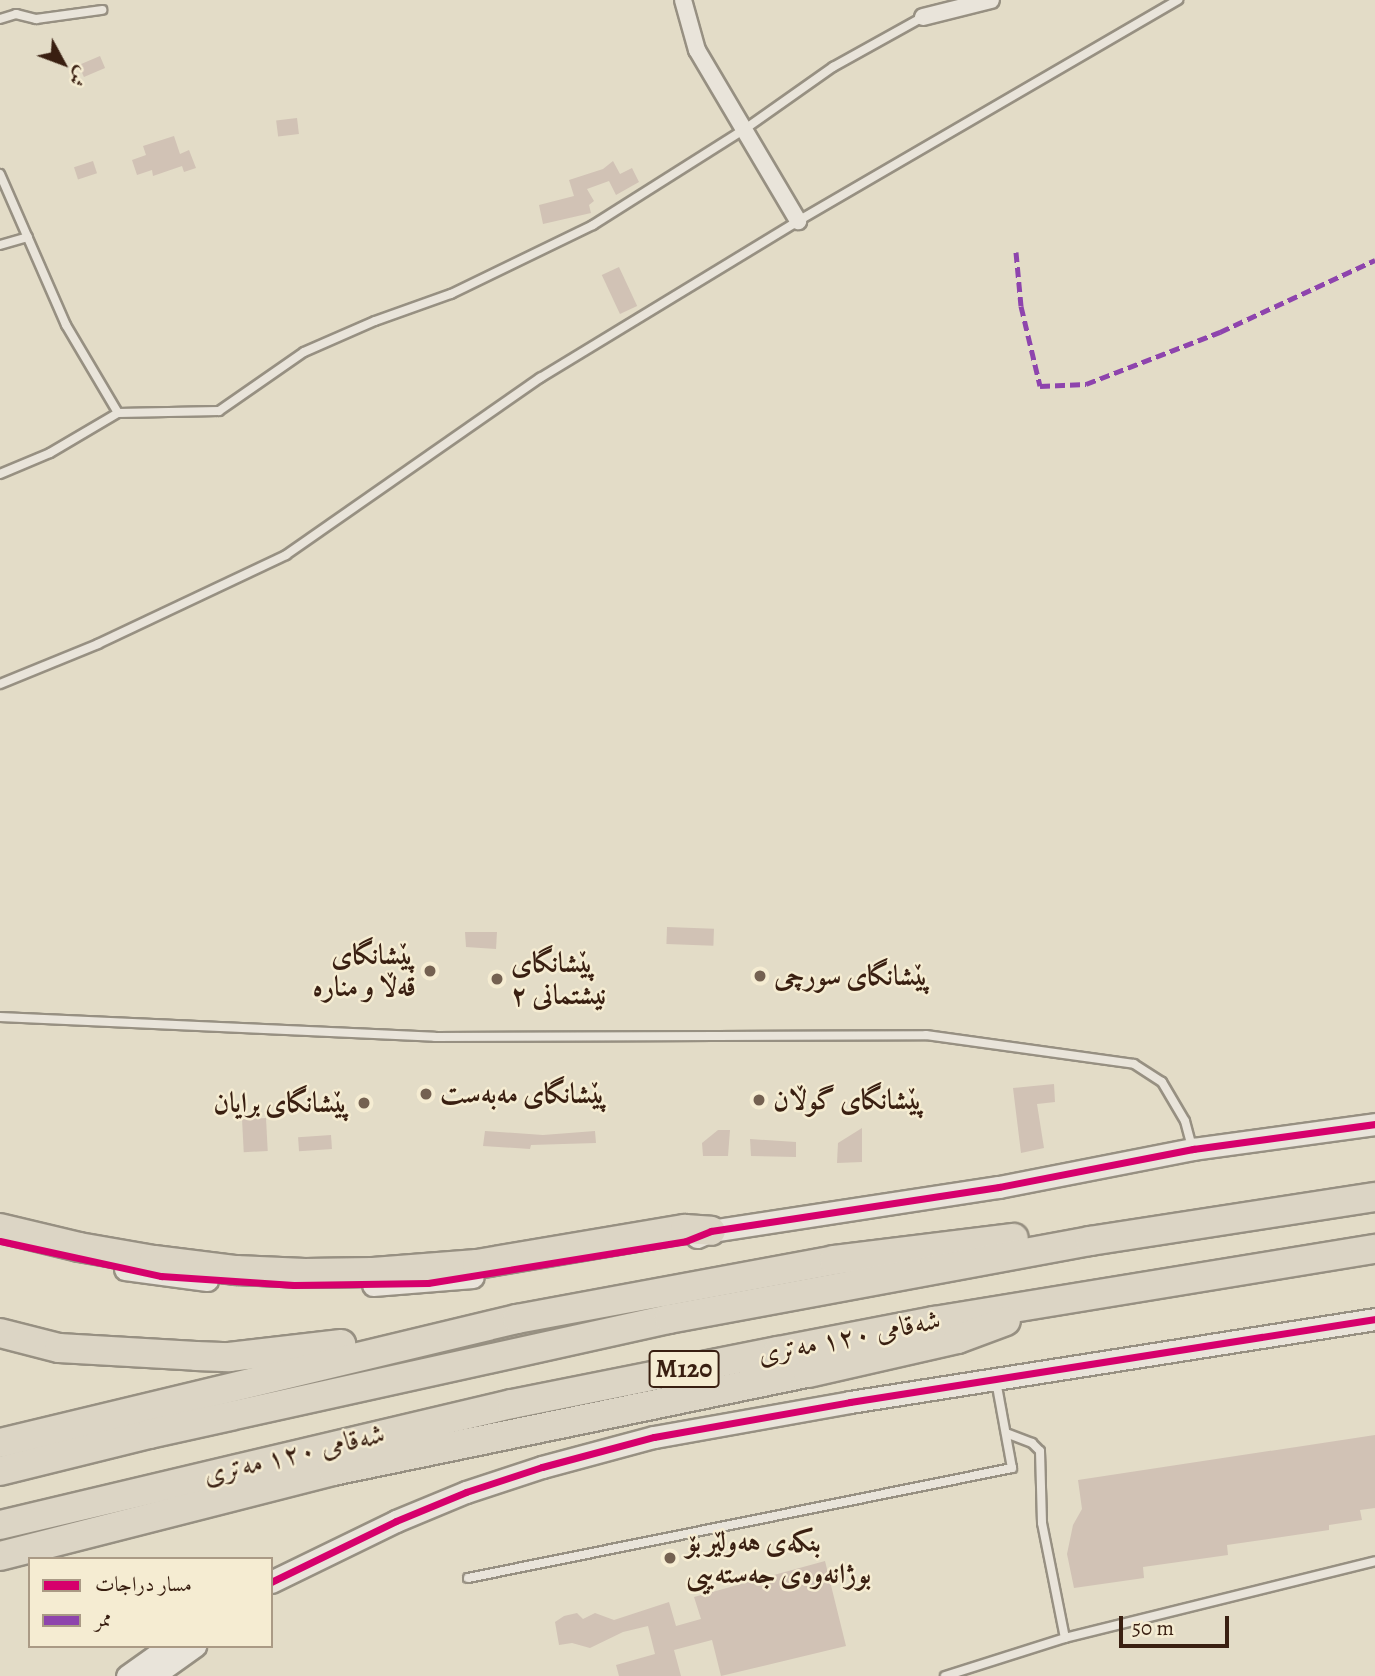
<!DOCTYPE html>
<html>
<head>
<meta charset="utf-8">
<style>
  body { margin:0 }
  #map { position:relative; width:1375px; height:1676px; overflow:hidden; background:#e3dcc7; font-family:Alegreya,Amiri,serif }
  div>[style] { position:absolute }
  .building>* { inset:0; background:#d1c2b5; transform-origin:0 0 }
  .roads { filter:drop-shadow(2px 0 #979082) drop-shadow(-2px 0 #979082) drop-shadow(0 2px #979082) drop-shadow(0 -2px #979082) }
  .lane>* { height:8px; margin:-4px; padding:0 4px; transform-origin:4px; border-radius:4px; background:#e9e4da }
  .street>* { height:16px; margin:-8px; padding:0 8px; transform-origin:8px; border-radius:8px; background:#e9e4da }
  .secondary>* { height:21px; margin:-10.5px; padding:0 10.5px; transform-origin:10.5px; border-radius:10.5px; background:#e9e4da }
  .highway>* { height:28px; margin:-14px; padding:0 14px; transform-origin:14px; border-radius:14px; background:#dcd5c5 }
  .quiet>* { height:5px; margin-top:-2.5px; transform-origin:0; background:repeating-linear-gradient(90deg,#8e44ad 0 10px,transparent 0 15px) }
  .cycleway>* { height:7px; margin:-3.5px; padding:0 3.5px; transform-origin:3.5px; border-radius:3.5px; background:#d6006c }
  .dots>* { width:19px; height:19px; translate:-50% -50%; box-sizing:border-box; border:4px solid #f5ecd2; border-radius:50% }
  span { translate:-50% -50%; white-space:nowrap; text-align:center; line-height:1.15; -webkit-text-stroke:5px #f5ecd2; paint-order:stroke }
  .shield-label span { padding:2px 5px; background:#f5ecd2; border:2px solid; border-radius:5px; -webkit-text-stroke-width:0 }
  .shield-label { font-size:26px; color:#391f11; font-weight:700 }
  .poi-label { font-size:28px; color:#391f11; font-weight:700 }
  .right { translate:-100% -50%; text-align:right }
  .left { translate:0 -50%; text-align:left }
  .street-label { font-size:28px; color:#391f11 }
  .legend { position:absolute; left:28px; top:1557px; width:245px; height:91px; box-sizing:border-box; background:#f5ecd2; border:2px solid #aa9a85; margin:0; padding:9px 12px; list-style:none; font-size:21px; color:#391f11 }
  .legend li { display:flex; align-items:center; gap:14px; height:35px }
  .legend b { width:35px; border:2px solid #aa9a85 }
  .north { position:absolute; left:28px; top:28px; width:70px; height:70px; -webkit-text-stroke:5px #f5ecd2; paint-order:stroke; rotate:131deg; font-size:19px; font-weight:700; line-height:28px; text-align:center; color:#391f11 }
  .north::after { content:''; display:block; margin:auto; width:24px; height:32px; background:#391f11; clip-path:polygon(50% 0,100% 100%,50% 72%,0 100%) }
  .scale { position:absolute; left:1119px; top:1616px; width:110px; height:32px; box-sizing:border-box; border:4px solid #391f11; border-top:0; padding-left:9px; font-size:21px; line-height:24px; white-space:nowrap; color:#391f11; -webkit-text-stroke:5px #f5ecd2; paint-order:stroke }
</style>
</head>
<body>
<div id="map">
  <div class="building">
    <div style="left:100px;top:56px;width:13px;height:23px;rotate:67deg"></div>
    <div style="left:297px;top:118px;width:16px;height:21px;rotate:83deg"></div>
    <div style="clip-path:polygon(174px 136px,180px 154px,189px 150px,196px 168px,184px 172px,182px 166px,153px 176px,152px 170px,137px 175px,132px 160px,146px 155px,143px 146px)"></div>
    <div style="left:93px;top:161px;width:13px;height:20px;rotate:72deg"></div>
    <div style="clip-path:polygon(613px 161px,620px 174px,632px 168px,639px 182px,616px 195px,609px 181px,587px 189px,594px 201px,589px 205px,591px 213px,543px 224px,539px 205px,574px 196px,569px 180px,603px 169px)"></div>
    <div style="left:619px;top:267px;width:43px;height:19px;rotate:65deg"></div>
    <div style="left:667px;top:927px;width:47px;height:17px;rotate:2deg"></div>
    <div style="clip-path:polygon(465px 932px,497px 932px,496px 949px,466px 947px)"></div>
    <div style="clip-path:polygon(1054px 1084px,1055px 1102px,1037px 1104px,1044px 1148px,1021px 1153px,1013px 1088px)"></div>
    <div style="left:266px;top:1118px;width:33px;height:24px;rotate:87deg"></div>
    <div style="clip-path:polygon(862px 1128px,862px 1162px,837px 1163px,838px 1143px)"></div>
    <div style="clip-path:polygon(718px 1130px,730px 1130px,728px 1156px,703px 1156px,702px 1143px)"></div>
    <div style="clip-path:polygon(485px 1131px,543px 1135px,595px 1131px,596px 1143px,531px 1145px,530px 1149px,483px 1146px)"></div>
    <div style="left:331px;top:1135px;width:14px;height:33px;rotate:86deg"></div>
    <div style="clip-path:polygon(750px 1139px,796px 1142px,796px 1157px,751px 1156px)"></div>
    <div style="clip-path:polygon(1375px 1435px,1375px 1508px,1360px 1510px,1362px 1520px,1329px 1525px,1329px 1530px,1227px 1545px,1228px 1555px,1143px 1567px,1144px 1578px,1074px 1588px,1067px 1554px,1073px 1525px,1082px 1509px,1078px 1480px)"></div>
    <div style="clip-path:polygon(825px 1561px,846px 1646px,721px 1676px,712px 1640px,674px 1650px,681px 1676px,619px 1676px,616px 1665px,655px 1654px,648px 1626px,623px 1632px,590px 1648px,572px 1643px,559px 1645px,555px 1622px,564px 1616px,577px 1613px,583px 1619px,595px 1613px,614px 1620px,669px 1602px,676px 1626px,701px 1619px,694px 1597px)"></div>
  </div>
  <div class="roads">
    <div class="lane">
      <div style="left:0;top:19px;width:17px;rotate:-17deg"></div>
      <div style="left:16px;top:14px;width:21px;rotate:14deg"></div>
      <div style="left:36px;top:19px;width:67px;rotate:-7.8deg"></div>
      <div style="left:0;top:174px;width:165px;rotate:66.4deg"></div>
      <div style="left:66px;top:325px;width:102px;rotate:59.4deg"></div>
      <div style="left:0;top:245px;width:29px;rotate:-16deg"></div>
      <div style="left:0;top:474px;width:54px;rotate:-22.8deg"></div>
      <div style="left:50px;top:453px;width:79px;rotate:-30.5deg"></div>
      <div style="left:118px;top:413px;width:101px;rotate:-1.1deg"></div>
      <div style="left:219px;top:411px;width:103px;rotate:-34.8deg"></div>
      <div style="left:304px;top:352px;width:77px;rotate:-23.6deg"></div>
      <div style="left:375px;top:321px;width:81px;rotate:-19.6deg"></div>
      <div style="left:451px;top:294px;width:158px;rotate:-25.9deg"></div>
      <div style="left:593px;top:225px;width:180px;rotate:-32.3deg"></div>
      <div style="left:745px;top:129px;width:108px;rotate:-35.2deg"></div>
      <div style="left:833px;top:67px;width:103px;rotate:-29.1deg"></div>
      <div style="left:0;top:684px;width:106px;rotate:-22.2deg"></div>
      <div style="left:98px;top:644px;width:208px;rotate:-25.3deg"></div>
      <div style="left:286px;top:555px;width:310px;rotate:-34.9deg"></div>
      <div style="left:540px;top:378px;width:302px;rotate:-31.3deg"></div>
      <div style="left:798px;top:221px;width:440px;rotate:-30.2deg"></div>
      <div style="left:0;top:1017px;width:435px;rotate:2.6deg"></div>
      <div style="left:435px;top:1037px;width:491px;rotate:-0.2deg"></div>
      <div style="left:926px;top:1035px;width:210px;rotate:7.9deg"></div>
      <div style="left:1134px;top:1064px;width:33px;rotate:33deg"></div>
      <div style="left:1162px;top:1082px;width:45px;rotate:59.5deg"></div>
      <div style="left:1185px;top:1121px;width:28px;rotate:75deg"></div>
      <div style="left:1006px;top:1433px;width:28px;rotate:21deg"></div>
      <div style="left:1032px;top:1443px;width:11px;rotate:45deg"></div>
      <div style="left:1040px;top:1451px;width:72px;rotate:88.4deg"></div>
      <div style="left:1042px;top:1523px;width:117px;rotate:78.7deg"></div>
      <div style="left:468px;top:1578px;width:555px;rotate:-11.43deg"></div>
      <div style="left:1012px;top:1468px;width:88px;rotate:-100.4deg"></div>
      <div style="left:945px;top:1676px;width:126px;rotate:-17.6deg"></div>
      <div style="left:1065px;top:1638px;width:319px;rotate:-13.9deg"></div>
    </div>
    <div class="street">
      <div style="left:683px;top:0;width:52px;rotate:74.4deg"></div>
      <div style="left:697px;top:50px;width:199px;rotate:59.4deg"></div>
      <div style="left:923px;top:17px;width:70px;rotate:-14deg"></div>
    </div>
    <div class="secondary">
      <div style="left:697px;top:1237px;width:15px;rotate:-23deg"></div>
      <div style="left:711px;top:1231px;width:291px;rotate:-8.7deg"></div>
      <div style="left:999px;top:1187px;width:198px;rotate:-11.1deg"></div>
      <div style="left:1193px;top:1149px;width:184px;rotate:-7.8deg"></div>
      <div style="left:125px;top:1269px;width:83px;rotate:7.6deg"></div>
      <div style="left:373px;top:1285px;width:100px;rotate:-4.6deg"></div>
      <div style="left:271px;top:1582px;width:139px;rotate:-26deg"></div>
      <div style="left:396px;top:1521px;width:76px;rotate:-22.5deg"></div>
      <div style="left:466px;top:1492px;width:80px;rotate:-18.2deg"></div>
      <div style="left:542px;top:1467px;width:116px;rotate:-15deg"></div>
      <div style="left:654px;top:1437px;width:199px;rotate:-10.1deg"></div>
      <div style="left:850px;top:1402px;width:532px;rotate:-8.98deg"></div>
      <div style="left:127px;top:1676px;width:47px;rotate:-35.4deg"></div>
      <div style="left:153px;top:1676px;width:52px;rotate:-35.5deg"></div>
    </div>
    <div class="highway">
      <div style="left:0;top:1228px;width:81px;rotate:13.5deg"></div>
      <div style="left:79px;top:1247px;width:76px;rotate:9.8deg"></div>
      <div style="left:154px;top:1260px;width:83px;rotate:7deg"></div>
      <div style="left:236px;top:1270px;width:69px;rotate:2.5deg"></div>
      <div style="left:305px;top:1273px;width:68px;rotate:-0.8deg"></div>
      <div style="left:373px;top:1272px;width:104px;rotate:-4.4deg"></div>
      <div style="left:477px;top:1264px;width:211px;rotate:-9.6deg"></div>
      <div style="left:685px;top:1229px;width:26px;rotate:4deg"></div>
      <div style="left:0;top:1333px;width:61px;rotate:14.3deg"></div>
      <div style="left:59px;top:1348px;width:137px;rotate:3.3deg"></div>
      <div style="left:196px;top:1356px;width:33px;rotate:2deg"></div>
      <div style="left:229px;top:1357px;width:113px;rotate:-6.6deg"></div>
      <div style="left:0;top:1443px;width:532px;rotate:-13.49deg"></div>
      <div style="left:517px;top:1319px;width:322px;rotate:-10.5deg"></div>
      <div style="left:834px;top:1260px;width:181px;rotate:-7deg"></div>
      <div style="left:0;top:1471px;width:154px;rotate:-13.9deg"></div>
      <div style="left:149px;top:1434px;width:533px;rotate:-12.47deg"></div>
      <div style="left:669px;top:1319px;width:428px;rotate:-10.5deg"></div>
      <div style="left:1090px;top:1241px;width:288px;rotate:-8.8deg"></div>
      <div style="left:0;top:1525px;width:526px;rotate:-13.3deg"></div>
      <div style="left:512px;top:1404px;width:271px;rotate:-11.3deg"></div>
      <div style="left:778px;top:1351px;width:159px;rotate:-10.9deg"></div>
      <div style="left:934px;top:1321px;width:447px;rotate:-9.3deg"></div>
      <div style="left:0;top:1556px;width:344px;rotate:-14.3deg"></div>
      <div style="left:333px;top:1471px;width:485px;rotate:-11.7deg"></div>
      <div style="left:808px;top:1373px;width:154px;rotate:-12.8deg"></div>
      <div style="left:958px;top:1339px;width:51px;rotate:-20.6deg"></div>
    </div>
  </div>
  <div class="quiet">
    <div style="left:1016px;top:252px;width:54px;rotate:84.7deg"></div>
    <div style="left:1021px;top:306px;width:82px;rotate:76.6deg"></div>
    <div style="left:1040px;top:386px;width:46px;rotate:-2.5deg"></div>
    <div style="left:1086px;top:384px;width:144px;rotate:-21.2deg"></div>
    <div style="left:1220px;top:332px;width:171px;rotate:-24.9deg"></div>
  </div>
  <div class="cycleway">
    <div style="left:0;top:1241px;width:165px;rotate:12.3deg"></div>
    <div style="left:161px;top:1276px;width:133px;rotate:3.9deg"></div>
    <div style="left:294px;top:1285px;width:134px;rotate:-0.9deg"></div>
    <div style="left:428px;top:1283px;width:261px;rotate:-9.2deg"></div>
    <div style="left:686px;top:1241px;width:27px;rotate:-22deg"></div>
    <div style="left:711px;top:1231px;width:291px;rotate:-8.7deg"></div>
    <div style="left:999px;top:1187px;width:198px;rotate:-11.1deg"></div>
    <div style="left:1193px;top:1149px;width:184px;rotate:-7.8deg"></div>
    <div style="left:271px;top:1582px;width:139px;rotate:-26deg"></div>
    <div style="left:396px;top:1521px;width:76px;rotate:-22.5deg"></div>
    <div style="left:466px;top:1492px;width:80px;rotate:-18.2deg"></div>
    <div style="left:542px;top:1467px;width:116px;rotate:-15deg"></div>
    <div style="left:654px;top:1437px;width:199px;rotate:-10.1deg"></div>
    <div style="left:850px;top:1402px;width:532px;rotate:-8.98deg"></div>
  </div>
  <div class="dots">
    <div style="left:430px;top:971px;background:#746151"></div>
    <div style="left:760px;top:976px;background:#746151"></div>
    <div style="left:497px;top:979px;background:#746151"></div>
    <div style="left:426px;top:1094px;background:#746151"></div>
    <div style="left:759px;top:1100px;background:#746151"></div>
    <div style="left:364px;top:1103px;background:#746151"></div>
    <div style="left:670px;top:1558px;background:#746151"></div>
  </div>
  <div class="shield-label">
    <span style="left:684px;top:1369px">M120</span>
  </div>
  <div class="poi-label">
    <span class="right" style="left:416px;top:971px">پێشانگای<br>قەڵا و منارە</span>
    <span class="left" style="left:511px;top:979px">پێشانگای<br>نیشتمانی ٢</span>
    <span class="left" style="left:774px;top:976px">پێشانگای سورچی</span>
    <span class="left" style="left:440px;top:1094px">پێشانگای مەبەست</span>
    <span class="left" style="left:773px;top:1100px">پێشانگای گوڵان</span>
    <span class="right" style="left:350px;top:1103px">پێشانگای برایان</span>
    <span class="left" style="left:686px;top:1558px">بنکەی هەولێر بۆ<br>بوژانەوەی جەستەییی</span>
  </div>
  <div class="street-label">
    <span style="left:849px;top:1337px;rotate:-11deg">شەقامی ١٢٠ مەتری</span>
    <span style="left:294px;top:1454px;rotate:-13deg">شەقامی ١٢٠ مەتری</span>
  </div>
  <ul class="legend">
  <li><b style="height:9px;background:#d6006c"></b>مسار دراجات</li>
  <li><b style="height:9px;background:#8e44ad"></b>ممر</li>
  </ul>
  <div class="north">ش</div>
  <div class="scale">50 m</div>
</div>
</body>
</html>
